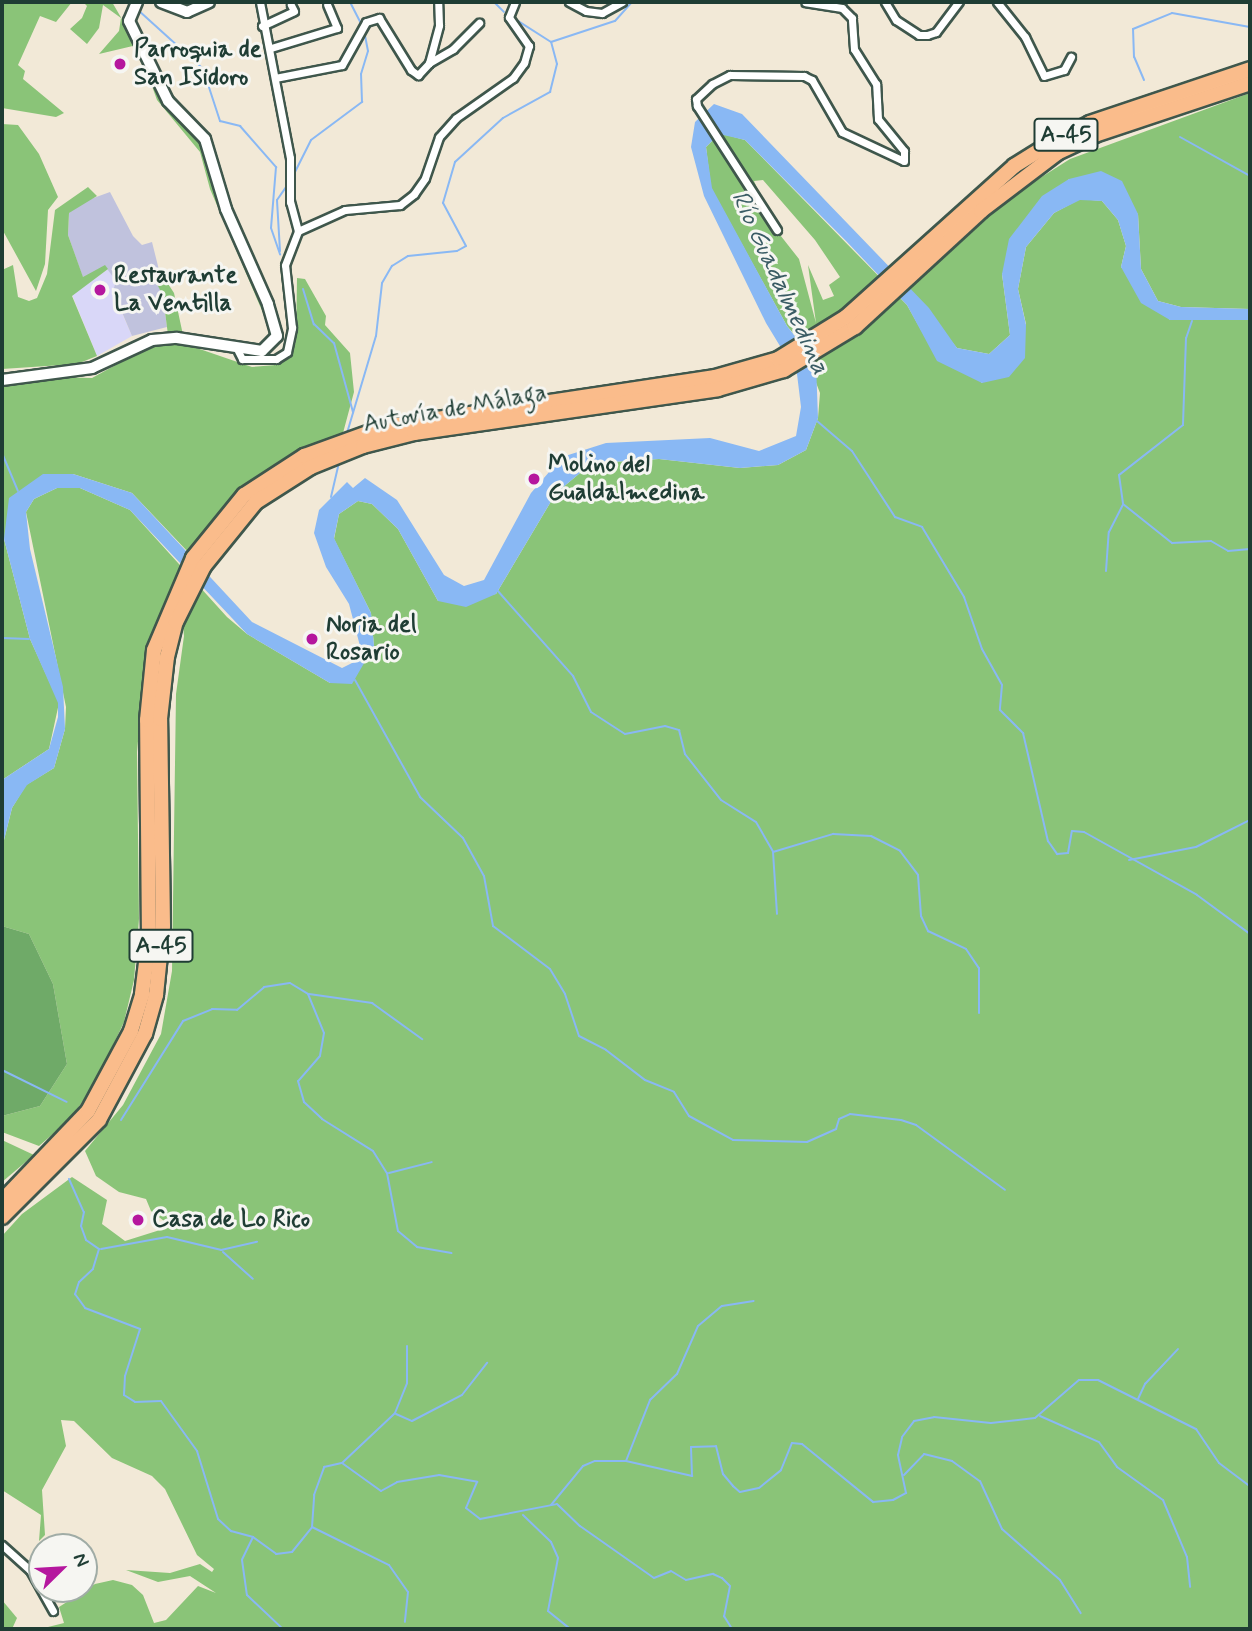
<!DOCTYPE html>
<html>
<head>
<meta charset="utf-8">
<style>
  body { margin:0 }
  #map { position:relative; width:1252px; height:1631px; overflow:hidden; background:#f2e9d7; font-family:Mynerve,sans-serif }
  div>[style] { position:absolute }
  .built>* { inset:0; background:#d9d7f8 }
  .industrial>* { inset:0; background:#c0c2dd }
  .green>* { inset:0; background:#8ac478 }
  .forest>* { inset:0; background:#6faa68 }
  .water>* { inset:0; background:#89b8f4 }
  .stream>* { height:2px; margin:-1px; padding:0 1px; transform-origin:1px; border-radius:1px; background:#89b8f4 }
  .roads { filter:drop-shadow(2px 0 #3f574c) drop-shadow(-2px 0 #3f574c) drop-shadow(0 2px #3f574c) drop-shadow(0 -2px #3f574c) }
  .minor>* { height:7px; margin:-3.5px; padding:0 3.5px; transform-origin:3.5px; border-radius:3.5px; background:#fff }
  .tertiary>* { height:10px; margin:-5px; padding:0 5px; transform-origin:5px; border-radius:5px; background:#fff }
  .motorway>* { height:14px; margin:-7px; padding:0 7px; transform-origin:7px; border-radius:7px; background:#fabc8b }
  .dots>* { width:19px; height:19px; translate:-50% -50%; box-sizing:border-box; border:4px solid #f6f6f2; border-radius:50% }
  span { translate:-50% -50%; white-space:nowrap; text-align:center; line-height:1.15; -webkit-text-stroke:6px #f6f6f2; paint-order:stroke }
  .shield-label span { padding:2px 5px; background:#f6f6f2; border:2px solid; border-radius:5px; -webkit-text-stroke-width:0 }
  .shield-label { font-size:23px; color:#1f3d34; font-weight:700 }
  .poi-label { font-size:24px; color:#1f3d34; font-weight:700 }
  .left { translate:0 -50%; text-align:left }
  .street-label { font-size:24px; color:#1f3d34 }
  .water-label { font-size:26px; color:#3a5c64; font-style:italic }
  .frame { position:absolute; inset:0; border:4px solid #1f3d34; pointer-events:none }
  .north { position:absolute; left:28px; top:1533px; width:70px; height:70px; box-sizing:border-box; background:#f6f6f2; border:2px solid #a0aca6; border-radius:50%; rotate:66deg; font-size:19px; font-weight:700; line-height:28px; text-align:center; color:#1f3d34 }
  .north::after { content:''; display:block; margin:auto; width:24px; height:32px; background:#b5179e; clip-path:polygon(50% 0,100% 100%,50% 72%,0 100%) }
</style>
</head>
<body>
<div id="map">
  <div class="built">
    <div style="clip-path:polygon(108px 269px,116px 281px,113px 292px,132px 336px,97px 356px,72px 295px)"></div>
  </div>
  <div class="industrial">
    <div style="clip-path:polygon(110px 192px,133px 236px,142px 245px,152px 242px,159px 270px,152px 272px,163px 296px,167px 327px,132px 336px,113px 291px,116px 281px,105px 266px,83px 278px,68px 235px,69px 213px,77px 204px)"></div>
  </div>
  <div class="green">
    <div style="clip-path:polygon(2px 2px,72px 2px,56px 22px,40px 16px,18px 65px,25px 71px,23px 79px,64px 113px,56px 117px,2px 108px)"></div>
    <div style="clip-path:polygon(83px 2px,112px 2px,137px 45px,99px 54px,119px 31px,121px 18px,103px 5px,99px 28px,87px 44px,70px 29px,82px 18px,87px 6px)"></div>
    <div style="clip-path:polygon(140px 53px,169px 112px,200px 141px,272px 324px,268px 341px,269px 327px,210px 189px,200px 152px,157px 100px)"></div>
    <div style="clip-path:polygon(1250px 93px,1250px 309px,1181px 307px,1158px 301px,1141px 269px,1138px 214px,1069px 179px,1002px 274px,1010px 335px,989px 354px,957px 348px,909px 289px,1004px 201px,1070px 159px)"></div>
    <div style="clip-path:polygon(2px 124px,18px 125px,39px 154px,58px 197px,48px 210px,45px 264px,36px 291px,2px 229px)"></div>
    <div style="clip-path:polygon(719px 133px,745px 140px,907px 305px,921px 330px,982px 383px,1026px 324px,1018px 289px,1026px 247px,1054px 213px,1080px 199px,1102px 201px,1118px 220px,1126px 246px,1121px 267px,1170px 320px,1250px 320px,1250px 1629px,40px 1629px,64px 1623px,59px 1607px,95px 1584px,113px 1580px,132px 1585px,143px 1595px,154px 1623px,166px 1620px,198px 1586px,216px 1593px,190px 1576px,158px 1582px,126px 1570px,170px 1573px,200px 1564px,212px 1572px,214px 1569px,197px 1555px,165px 1489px,152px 1476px,112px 1458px,74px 1421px,61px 1420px,66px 1446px,42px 1490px,45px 1535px,39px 1541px,41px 1515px,2px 1490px,2px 1236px,22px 1214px,72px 1177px,107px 1200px,102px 1224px,125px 1241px,160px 1230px,164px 1221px,151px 1211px,146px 1199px,119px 1192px,96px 1176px,85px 1151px,123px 1105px,161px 1034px,172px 971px,176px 694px,184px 636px,183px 625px,160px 617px,147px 644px,137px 752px,139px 919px,134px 980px,124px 1022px,94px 1086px,69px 1120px,39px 1146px,2px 1132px,2px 1116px,40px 1106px,67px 1064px,53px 984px,29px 934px,2px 926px,2px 848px,12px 808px,26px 785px,54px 768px,65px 729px,66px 707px,26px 512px,34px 499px,57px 488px,80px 488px,130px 510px,227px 617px,247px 634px,330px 683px,374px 646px,371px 613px,334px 539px,339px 514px,358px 501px,372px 504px,398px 529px,438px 601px,496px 594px,556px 493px,580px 473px,611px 462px,659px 459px,740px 468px,778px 465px,806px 450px,818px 418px,820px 393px,800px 341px,787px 326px,711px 188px,706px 147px,713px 140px,751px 198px,799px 259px,816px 323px,808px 265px,823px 300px,834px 296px,829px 285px,840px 277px,815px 240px,763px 180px,754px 181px,758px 190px,753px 193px)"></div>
    <div style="clip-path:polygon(88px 187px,97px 196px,69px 213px,68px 235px,83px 277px,105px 265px,108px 269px,72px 296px,97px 356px,77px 364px,2px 369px,2px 270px,13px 265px,18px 297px,29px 301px,37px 298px,47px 274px,55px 210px)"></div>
    <div style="clip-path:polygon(159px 270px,174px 293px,183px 335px,168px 335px,163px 296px,151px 272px)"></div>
    <div style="clip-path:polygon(297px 278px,305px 279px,326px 316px,325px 325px,350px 353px,354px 392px,343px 433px,258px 478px,188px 552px,132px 493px,73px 474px,44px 474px,4px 539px,30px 639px,59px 703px,49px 749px,2px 780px,2px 385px,49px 377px,92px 378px,156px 343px,188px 345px,252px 367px,276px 365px,291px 356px,296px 341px)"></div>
    <div style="clip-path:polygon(2px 1140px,34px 1155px,2px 1182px)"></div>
    <div style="clip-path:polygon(2px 1600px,17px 1618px,12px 1629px,2px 1629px)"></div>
  </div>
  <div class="forest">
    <div style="clip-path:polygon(2px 926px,29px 934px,53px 984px,67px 1064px,40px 1106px,2px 1116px)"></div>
  </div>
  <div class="water">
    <div style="clip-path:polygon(714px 104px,742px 114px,929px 308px,957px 348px,989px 354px,1010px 335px,1002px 274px,1009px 239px,1042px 196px,1069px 179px,1101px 171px,1122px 181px,1138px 214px,1141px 269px,1158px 301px,1181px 307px,1250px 309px,1250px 320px,1170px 320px,1141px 303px,1121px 267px,1126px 246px,1118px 220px,1102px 201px,1080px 200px,1054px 213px,1026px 247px,1018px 289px,1026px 325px,1025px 358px,1009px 377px,982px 383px,937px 361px,907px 305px,847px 242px,745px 140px,719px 134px,706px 147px,712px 188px,787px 326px,816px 363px,818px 418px,806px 450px,778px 465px,740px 468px,659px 459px,611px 462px,580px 473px,556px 493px,496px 594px,466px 607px,438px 601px,398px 529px,372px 504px,358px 501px,339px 514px,334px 538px,371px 613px,374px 646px,352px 684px,330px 683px,247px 634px,130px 510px,80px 488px,57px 488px,34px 499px,26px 512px,30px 549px,63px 687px,65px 729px,54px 768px,27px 785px,12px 808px,2px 848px,2px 780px,49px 749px,58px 717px,58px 703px,30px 639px,4px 539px,9px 498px,43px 474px,73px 474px,132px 493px,252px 622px,342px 668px,354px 662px,360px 646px,349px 604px,326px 567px,314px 533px,319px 510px,347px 482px,353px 488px,365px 478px,397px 500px,444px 575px,464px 586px,484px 580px,531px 493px,562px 457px,606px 443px,710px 438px,759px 451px,796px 436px,801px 407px,797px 374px,766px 323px,704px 196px,691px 147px,695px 122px)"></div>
  </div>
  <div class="stream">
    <div style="left:350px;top:2px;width:27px;rotate:63deg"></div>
    <div style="left:494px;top:2px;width:14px;rotate:45deg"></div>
    <div style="left:138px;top:10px;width:88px;rotate:42.2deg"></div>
    <div style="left:203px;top:69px;width:55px;rotate:71.9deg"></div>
    <div style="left:220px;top:121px;width:21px;rotate:14deg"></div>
    <div style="left:240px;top:126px;width:55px;rotate:48.7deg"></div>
    <div style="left:276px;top:167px;width:61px;rotate:94.7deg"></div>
    <div style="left:271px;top:228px;width:28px;rotate:71deg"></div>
    <div style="left:551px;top:42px;width:67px;rotate:-18.2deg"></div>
    <div style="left:615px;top:21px;width:25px;rotate:-48deg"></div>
    <div style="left:1144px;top:80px;width:25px;rotate:-113deg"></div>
    <div style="left:1134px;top:57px;width:28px;rotate:-92deg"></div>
    <div style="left:1133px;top:29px;width:42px;rotate:-22.3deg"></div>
    <div style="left:1172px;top:13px;width:79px;rotate:10.2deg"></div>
    <div style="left:1180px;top:137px;width:80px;rotate:29.1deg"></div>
    <div style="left:293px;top:176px;width:40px;rotate:-63.4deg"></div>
    <div style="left:311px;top:140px;width:64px;rotate:-36.7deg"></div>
    <div style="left:362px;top:102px;width:28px;rotate:-92deg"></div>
    <div style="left:361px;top:74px;width:24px;rotate:-73deg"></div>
    <div style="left:368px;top:51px;width:20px;rotate:-101deg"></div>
    <div style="left:280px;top:251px;width:51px;rotate:-93.4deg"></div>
    <div style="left:277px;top:200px;width:16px;rotate:-55deg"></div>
    <div style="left:303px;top:289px;width:37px;rotate:73deg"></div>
    <div style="left:314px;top:324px;width:28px;rotate:44deg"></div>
    <div style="left:334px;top:343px;width:72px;rotate:74.6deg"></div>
    <div style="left:1192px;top:321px;width:18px;rotate:109deg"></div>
    <div style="left:1186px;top:338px;width:87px;rotate:92deg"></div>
    <div style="left:1183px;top:425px;width:81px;rotate:142deg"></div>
    <div style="left:1119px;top:475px;width:29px;rotate:82deg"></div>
    <div style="left:1123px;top:504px;width:63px;rotate:38.5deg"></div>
    <div style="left:1172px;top:543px;width:39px;rotate:-3deg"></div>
    <div style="left:1211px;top:541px;width:20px;rotate:30deg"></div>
    <div style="left:1228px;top:551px;width:22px;rotate:-5deg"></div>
    <div style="left:817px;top:421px;width:46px;rotate:40.6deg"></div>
    <div style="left:852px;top:451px;width:79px;rotate:56.9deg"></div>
    <div style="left:895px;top:517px;width:29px;rotate:20deg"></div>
    <div style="left:922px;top:527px;width:82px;rotate:59deg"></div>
    <div style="left:964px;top:597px;width:55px;rotate:70.9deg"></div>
    <div style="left:982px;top:649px;width:41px;rotate:60.9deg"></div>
    <div style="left:1002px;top:685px;width:25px;rotate:95deg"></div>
    <div style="left:1000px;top:710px;width:33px;rotate:45deg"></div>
    <div style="left:1023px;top:733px;width:111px;rotate:77deg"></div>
    <div style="left:1048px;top:841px;width:16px;rotate:55deg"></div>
    <div style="left:1057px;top:854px;width:11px;rotate:-5deg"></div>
    <div style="left:1068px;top:853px;width:22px;rotate:-80deg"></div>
    <div style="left:1072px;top:831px;width:12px;rotate:5deg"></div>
    <div style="left:1084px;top:832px;width:129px;rotate:29.1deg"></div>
    <div style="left:1197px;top:895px;width:66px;rotate:36.3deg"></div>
    <div style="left:347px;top:433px;width:101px;rotate:-73.4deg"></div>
    <div style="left:376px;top:336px;width:53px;rotate:-83.5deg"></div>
    <div style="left:382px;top:283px;width:20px;rotate:-60deg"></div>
    <div style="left:392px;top:266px;width:19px;rotate:-32deg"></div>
    <div style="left:408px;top:256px;width:49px;rotate:-5.8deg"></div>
    <div style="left:457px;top:251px;width:10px;rotate:-29deg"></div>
    <div style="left:466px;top:246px;width:49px;rotate:-118.1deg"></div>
    <div style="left:443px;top:203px;width:43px;rotate:-73.7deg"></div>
    <div style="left:455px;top:162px;width:65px;rotate:-42.5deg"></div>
    <div style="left:503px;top:118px;width:54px;rotate:-29deg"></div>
    <div style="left:550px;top:92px;width:29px;rotate:-76deg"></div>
    <div style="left:557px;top:64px;width:23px;rotate:-105deg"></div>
    <div style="left:551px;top:42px;width:43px;rotate:-147.4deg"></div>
    <div style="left:2px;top:453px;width:41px;rotate:67.2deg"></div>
    <div style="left:331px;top:497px;width:36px;rotate:-77deg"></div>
    <div style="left:1106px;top:571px;width:39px;rotate:-86deg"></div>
    <div style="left:1109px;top:532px;width:30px;rotate:-63deg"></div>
    <div style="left:497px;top:590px;width:115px;rotate:48.5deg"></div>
    <div style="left:573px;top:676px;width:40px;rotate:63.4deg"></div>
    <div style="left:591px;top:712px;width:40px;rotate:32.9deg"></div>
    <div style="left:625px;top:734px;width:41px;rotate:-11.3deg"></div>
    <div style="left:665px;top:726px;width:15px;rotate:16deg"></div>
    <div style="left:679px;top:730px;width:25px;rotate:76deg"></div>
    <div style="left:685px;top:754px;width:58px;rotate:52deg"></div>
    <div style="left:721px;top:800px;width:41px;rotate:32.2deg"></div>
    <div style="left:756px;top:822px;width:34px;rotate:60deg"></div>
    <div style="left:773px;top:852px;width:62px;rotate:86.3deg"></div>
    <div style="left:2px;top:638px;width:27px;rotate:2deg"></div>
    <div style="left:355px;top:680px;width:134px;rotate:60.9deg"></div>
    <div style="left:420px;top:797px;width:59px;rotate:43.6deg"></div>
    <div style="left:463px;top:838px;width:43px;rotate:61.1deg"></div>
    <div style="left:484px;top:876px;width:51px;rotate:79.8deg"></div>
    <div style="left:493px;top:926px;width:71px;rotate:37deg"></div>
    <div style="left:550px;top:969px;width:29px;rotate:59deg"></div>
    <div style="left:565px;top:994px;width:44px;rotate:71.6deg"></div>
    <div style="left:579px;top:1036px;width:30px;rotate:27deg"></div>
    <div style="left:606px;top:1050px;width:49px;rotate:37.6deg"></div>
    <div style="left:645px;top:1080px;width:31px;rotate:22deg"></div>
    <div style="left:674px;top:1092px;width:28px;rotate:58deg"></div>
    <div style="left:689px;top:1116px;width:50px;rotate:28.6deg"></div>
    <div style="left:733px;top:1140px;width:74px;rotate:1.5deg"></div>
    <div style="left:807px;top:1142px;width:32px;rotate:-24deg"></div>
    <div style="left:836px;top:1129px;width:10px;rotate:-73deg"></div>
    <div style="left:839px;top:1119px;width:12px;rotate:-24deg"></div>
    <div style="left:850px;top:1114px;width:51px;rotate:6.7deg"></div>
    <div style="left:901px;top:1120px;width:16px;rotate:18deg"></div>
    <div style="left:916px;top:1125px;width:110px;rotate:36.1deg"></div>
    <div style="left:773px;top:852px;width:63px;rotate:-16.7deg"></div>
    <div style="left:833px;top:834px;width:38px;rotate:3deg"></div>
    <div style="left:871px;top:836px;width:33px;rotate:27deg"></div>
    <div style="left:900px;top:851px;width:30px;rotate:53deg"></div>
    <div style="left:918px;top:875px;width:41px;rotate:85.8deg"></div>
    <div style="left:921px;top:916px;width:17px;rotate:65deg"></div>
    <div style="left:928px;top:931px;width:42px;rotate:25.3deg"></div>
    <div style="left:966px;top:949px;width:23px;rotate:56deg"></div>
    <div style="left:979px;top:968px;width:45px;rotate:90deg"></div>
    <div style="left:1129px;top:860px;width:68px;rotate:-11deg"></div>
    <div style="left:1196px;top:847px;width:60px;rotate:-26.6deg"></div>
    <div style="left:309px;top:994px;width:64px;rotate:8.1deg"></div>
    <div style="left:372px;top:1003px;width:62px;rotate:35.8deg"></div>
    <div style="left:2px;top:1070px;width:72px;rotate:26.2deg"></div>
    <div style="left:121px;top:1120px;width:117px;rotate:-57.9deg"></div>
    <div style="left:183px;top:1021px;width:31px;rotate:-22deg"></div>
    <div style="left:212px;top:1009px;width:25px;rotate:2deg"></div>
    <div style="left:237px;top:1010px;width:35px;rotate:-40deg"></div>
    <div style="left:264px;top:987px;width:26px;rotate:-9deg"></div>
    <div style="left:290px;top:983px;width:21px;rotate:31deg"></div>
    <div style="left:308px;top:994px;width:42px;rotate:67.7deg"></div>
    <div style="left:324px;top:1033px;width:23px;rotate:100deg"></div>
    <div style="left:320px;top:1056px;width:33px;rotate:131deg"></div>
    <div style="left:298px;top:1081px;width:22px;rotate:74deg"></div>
    <div style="left:304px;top:1102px;width:25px;rotate:43deg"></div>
    <div style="left:322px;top:1119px;width:60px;rotate:32.1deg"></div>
    <div style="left:373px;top:1151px;width:26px;rotate:58deg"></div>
    <div style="left:387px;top:1173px;width:59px;rotate:79.3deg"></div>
    <div style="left:398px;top:1231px;width:25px;rotate:40deg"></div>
    <div style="left:417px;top:1247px;width:35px;rotate:10deg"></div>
    <div style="left:389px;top:1173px;width:44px;rotate:-14.3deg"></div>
    <div style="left:69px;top:1179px;width:36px;rotate:66deg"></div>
    <div style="left:84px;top:1212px;width:14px;rotate:102deg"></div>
    <div style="left:81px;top:1226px;width:15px;rotate:70deg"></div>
    <div style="left:86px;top:1240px;width:16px;rotate:35deg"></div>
    <div style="left:99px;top:1249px;width:21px;rotate:107deg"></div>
    <div style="left:93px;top:1269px;width:19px;rotate:137deg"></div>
    <div style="left:79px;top:1282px;width:13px;rotate:108deg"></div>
    <div style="left:75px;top:1294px;width:17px;rotate:54deg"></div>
    <div style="left:85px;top:1308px;width:59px;rotate:20.9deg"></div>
    <div style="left:140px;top:1329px;width:49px;rotate:107.7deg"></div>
    <div style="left:125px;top:1376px;width:19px;rotate:93deg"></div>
    <div style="left:124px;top:1395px;width:13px;rotate:32deg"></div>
    <div style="left:135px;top:1402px;width:26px;rotate:-2deg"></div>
    <div style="left:161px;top:1401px;width:62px;rotate:54.2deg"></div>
    <div style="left:197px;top:1451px;width:71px;rotate:72.8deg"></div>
    <div style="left:218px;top:1519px;width:18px;rotate:43deg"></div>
    <div style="left:231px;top:1531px;width:23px;rotate:15deg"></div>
    <div style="left:253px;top:1537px;width:29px;rotate:36deg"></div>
    <div style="left:276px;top:1554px;width:16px;rotate:-7deg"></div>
    <div style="left:292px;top:1552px;width:32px;rotate:-51deg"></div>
    <div style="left:312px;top:1527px;width:32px;rotate:-86deg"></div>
    <div style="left:314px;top:1495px;width:30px;rotate:-70deg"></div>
    <div style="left:324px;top:1467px;width:18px;rotate:-13deg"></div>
    <div style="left:342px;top:1463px;width:48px;rotate:35.7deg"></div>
    <div style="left:381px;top:1491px;width:18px;rotate:-29deg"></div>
    <div style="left:397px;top:1482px;width:43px;rotate:-9.5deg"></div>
    <div style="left:439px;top:1475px;width:39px;rotate:10deg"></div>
    <div style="left:477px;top:1482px;width:28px;rotate:113deg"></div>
    <div style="left:466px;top:1508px;width:18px;rotate:38deg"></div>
    <div style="left:480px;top:1519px;width:78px;rotate:-11deg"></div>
    <div style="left:557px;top:1504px;width:32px;rotate:44deg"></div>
    <div style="left:580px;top:1526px;width:90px;rotate:35.1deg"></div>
    <div style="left:654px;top:1578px;width:18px;rotate:-22deg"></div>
    <div style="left:671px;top:1571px;width:17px;rotate:31deg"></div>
    <div style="left:686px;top:1580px;width:28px;rotate:-13deg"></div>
    <div style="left:713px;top:1574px;width:10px;rotate:24deg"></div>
    <div style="left:722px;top:1578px;width:11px;rotate:45deg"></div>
    <div style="left:730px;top:1586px;width:31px;rotate:101deg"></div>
    <div style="left:724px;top:1616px;width:15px;rotate:58deg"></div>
    <div style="left:101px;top:1249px;width:67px;rotate:-10.3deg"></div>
    <div style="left:167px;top:1237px;width:56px;rotate:13.5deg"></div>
    <div style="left:221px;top:1250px;width:37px;rotate:-13deg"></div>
    <div style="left:223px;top:1252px;width:40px;rotate:42deg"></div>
    <div style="left:1138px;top:1399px;width:17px;rotate:-65deg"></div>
    <div style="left:1145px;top:1384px;width:48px;rotate:-46.7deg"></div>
    <div style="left:396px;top:1414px;width:17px;rotate:24deg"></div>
    <div style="left:412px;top:1421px;width:56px;rotate:-27.5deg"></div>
    <div style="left:462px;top:1395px;width:41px;rotate:-52deg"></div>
    <div style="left:1040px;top:1416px;width:64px;rotate:23.8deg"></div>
    <div style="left:1099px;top:1442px;width:31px;rotate:54deg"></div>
    <div style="left:1117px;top:1467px;width:57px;rotate:35.7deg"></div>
    <div style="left:1163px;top:1500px;width:62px;rotate:67.2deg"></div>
    <div style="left:1187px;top:1557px;width:30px;rotate:84deg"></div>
    <div style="left:626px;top:1461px;width:66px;rotate:-68.5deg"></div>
    <div style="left:650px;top:1400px;width:37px;rotate:-44deg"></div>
    <div style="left:677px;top:1374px;width:52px;rotate:-66.4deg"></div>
    <div style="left:698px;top:1326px;width:31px;rotate:-40deg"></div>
    <div style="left:722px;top:1306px;width:32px;rotate:-9deg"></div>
    <div style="left:342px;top:1463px;width:73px;rotate:-43.3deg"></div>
    <div style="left:395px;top:1413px;width:32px;rotate:-68deg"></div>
    <div style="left:407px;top:1383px;width:37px;rotate:-90deg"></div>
    <div style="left:904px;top:1475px;width:29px;rotate:-46deg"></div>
    <div style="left:924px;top:1454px;width:29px;rotate:14deg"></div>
    <div style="left:952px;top:1461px;width:34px;rotate:36deg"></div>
    <div style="left:980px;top:1481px;width:53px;rotate:65.4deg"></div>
    <div style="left:1002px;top:1529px;width:77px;rotate:41.3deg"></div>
    <div style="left:1060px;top:1580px;width:39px;rotate:58deg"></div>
    <div style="left:551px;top:1505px;width:50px;rotate:-50.6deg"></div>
    <div style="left:583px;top:1466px;width:13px;rotate:-23deg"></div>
    <div style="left:595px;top:1461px;width:31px"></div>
    <div style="left:626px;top:1461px;width:68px;rotate:12.8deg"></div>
    <div style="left:692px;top:1476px;width:29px;rotate:-92deg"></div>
    <div style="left:691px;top:1447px;width:25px;rotate:-2deg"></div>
    <div style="left:716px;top:1446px;width:29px;rotate:76deg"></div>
    <div style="left:723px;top:1474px;width:16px;rotate:50deg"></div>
    <div style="left:733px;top:1486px;width:9px;rotate:41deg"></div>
    <div style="left:740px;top:1492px;width:19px;rotate:-12deg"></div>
    <div style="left:759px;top:1488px;width:28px;rotate:-39deg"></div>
    <div style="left:781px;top:1470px;width:29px;rotate:-68deg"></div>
    <div style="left:792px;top:1443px;width:10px;rotate:6deg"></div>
    <div style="left:802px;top:1444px;width:92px;rotate:39.2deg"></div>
    <div style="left:873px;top:1502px;width:20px;rotate:-6deg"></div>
    <div style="left:893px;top:1500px;width:15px;rotate:-28deg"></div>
    <div style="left:906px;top:1493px;width:39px;rotate:-102deg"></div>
    <div style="left:898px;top:1455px;width:18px;rotate:-77deg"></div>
    <div style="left:902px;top:1437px;width:20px;rotate:-53deg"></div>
    <div style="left:914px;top:1421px;width:20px;rotate:-11deg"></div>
    <div style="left:934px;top:1417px;width:57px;rotate:6deg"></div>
    <div style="left:991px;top:1423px;width:44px;rotate:-6.5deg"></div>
    <div style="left:1035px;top:1418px;width:58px;rotate:-40.8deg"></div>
    <div style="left:1079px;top:1380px;width:19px"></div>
    <div style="left:1098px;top:1380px;width:110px;rotate:26.6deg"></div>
    <div style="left:1196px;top:1429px;width:41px;rotate:55.9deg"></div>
    <div style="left:1219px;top:1463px;width:39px;rotate:37deg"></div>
    <div style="left:523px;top:1515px;width:39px;rotate:44deg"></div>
    <div style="left:551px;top:1542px;width:17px;rotate:66deg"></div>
    <div style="left:558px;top:1558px;width:54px;rotate:100.7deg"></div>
    <div style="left:548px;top:1611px;width:28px;rotate:39deg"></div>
    <div style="left:312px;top:1527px;width:86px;rotate:26.3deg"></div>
    <div style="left:389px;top:1565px;width:33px;rotate:55deg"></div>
    <div style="left:408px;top:1592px;width:30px;rotate:96deg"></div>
    <div style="left:253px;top:1537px;width:25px;rotate:116deg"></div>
    <div style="left:242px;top:1560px;width:35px;rotate:82deg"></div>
    <div style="left:247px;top:1595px;width:50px;rotate:43.4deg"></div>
    <div style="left:759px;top:1629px;width:1px"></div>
  </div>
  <div class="roads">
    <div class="minor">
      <div style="left:569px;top:2px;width:19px;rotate:28deg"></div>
      <div style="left:586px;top:11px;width:16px;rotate:7deg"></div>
      <div style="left:602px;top:13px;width:23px;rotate:-29deg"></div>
      <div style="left:885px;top:2px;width:21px;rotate:59deg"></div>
      <div style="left:896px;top:20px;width:27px;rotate:33deg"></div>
      <div style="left:919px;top:35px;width:8px"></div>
      <div style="left:927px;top:35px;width:9px;rotate:-18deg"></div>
      <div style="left:936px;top:32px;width:38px;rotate:-53deg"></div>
      <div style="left:997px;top:2px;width:45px;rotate:51.3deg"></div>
      <div style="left:1025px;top:37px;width:43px;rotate:64deg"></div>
      <div style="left:1044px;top:76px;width:21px;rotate:-17deg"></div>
      <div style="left:1064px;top:70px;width:15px;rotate:-62deg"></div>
      <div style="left:262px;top:26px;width:35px;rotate:-25deg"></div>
      <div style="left:294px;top:11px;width:7px;rotate:-117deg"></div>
      <div style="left:271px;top:48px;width:69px;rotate:-16.9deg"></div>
      <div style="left:337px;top:28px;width:25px;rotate:-113deg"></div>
      <div style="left:429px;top:63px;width:28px;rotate:-30deg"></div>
      <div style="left:453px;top:49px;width:37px;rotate:-45deg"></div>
      <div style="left:275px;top:78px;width:68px;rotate:-11deg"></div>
      <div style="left:342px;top:65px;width:49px;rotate:-60.8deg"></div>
      <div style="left:366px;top:22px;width:14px;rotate:-17deg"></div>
      <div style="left:379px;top:18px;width:61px;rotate:58.4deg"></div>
      <div style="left:411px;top:70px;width:9px;rotate:36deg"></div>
      <div style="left:418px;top:75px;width:16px;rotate:-47deg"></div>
      <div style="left:429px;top:63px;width:39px;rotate:-75deg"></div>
      <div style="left:439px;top:25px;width:23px;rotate:-92deg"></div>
      <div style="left:777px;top:230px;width:148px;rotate:-122.8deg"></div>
      <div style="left:697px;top:106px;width:7px;rotate:-98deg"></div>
      <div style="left:696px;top:99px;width:22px;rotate:-43deg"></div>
      <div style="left:712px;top:84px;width:20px;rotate:-27deg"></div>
      <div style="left:730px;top:75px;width:74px;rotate:0.8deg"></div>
      <div style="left:804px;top:76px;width:9px;rotate:27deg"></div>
      <div style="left:812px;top:80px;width:60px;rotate:60deg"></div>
      <div style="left:842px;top:132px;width:68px;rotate:25.1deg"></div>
      <div style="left:904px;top:161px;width:10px;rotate:-90deg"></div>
      <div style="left:904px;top:151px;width:41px;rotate:-129.1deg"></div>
      <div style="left:878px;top:119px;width:35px;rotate:-93deg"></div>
      <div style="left:876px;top:84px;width:41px;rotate:-122.2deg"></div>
      <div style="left:854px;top:49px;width:31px;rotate:-94deg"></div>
      <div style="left:852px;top:18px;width:14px;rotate:-135deg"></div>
      <div style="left:842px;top:8px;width:37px;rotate:-171deg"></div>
      <div style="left:298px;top:231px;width:51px;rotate:-24.1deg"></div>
      <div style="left:345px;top:210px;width:55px;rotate:-5.2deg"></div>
      <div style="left:400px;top:205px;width:18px;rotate:-38deg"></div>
      <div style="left:414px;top:194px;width:19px;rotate:-55deg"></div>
      <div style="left:425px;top:178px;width:43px;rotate:-71.1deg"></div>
      <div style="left:439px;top:137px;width:25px;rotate:-48deg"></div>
      <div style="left:456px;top:118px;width:70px;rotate:-35.1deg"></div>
      <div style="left:513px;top:78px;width:19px;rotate:-54deg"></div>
      <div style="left:524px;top:63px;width:18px;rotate:-74deg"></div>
      <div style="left:529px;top:46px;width:35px;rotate:-125deg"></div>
      <div style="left:509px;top:17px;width:16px;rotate:-68deg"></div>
      <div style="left:238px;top:351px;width:9px;rotate:63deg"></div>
      <div style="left:242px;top:359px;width:34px"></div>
      <div style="left:276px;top:359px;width:13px;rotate:-32deg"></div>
      <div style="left:287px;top:352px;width:25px;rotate:-78deg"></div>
      <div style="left:292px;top:328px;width:63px;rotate:-96.3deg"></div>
      <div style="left:285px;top:265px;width:36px;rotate:-69deg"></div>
      <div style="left:298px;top:231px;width:30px;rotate:-105deg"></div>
      <div style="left:290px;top:202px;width:44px;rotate:-90deg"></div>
      <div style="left:290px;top:158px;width:159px;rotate:-100.9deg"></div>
      <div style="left:2px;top:1545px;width:38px;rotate:42deg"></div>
      <div style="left:30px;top:1570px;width:47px;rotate:60.7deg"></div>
    </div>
    <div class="tertiary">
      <div style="left:161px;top:2px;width:28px;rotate:21deg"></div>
      <div style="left:187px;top:12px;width:24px;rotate:-24deg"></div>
      <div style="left:2px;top:380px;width:91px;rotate:-7.6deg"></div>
      <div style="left:92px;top:368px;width:66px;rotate:-25deg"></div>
      <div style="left:152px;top:340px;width:25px;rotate:-5deg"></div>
      <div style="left:177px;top:338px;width:86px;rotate:8.7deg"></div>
      <div style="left:262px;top:351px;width:21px;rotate:-45deg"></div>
      <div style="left:277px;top:336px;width:33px;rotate:-106deg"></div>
      <div style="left:268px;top:304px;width:104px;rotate:-113.9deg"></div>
      <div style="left:226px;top:209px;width:73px;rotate:-106.7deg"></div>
      <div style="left:205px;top:139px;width:53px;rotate:-134.2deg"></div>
      <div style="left:168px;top:101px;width:89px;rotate:-116deg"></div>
      <div style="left:129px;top:21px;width:21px;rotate:-67deg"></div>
    </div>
    <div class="motorway">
      <div style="left:2px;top:1201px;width:124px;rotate:-46.3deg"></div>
      <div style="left:88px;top:1111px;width:91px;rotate:-61.7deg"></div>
      <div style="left:131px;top:1031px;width:39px;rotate:-73deg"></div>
      <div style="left:142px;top:994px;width:55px;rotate:-82.7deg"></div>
      <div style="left:149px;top:939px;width:219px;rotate:-90.5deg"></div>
      <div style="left:147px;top:720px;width:70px;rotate:-84.3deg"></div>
      <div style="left:154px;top:650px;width:100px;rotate:-67deg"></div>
      <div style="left:193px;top:558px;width:81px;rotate:-51deg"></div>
      <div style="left:244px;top:495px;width:72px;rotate:-33deg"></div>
      <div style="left:304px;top:456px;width:85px;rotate:-19.9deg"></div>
      <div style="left:384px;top:427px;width:335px;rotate:-8.6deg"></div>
      <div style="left:715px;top:377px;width:66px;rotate:-15.9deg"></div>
      <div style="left:778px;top:359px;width:80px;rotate:-31.7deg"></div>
      <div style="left:846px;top:317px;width:226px;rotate:-41.9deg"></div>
      <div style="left:1014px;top:166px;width:44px;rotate:-31.9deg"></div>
      <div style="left:1051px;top:143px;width:44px;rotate:-27.1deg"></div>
      <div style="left:1090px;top:123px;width:169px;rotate:-18.6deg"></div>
      <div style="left:2px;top:1217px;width:137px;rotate:-45deg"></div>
      <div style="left:99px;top:1120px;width:98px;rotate:-61.9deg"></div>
      <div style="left:145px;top:1034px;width:41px;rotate:-74.2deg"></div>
      <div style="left:156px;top:995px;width:69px;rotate:-84.2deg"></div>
      <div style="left:163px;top:926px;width:207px;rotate:-90.8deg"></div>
      <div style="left:160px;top:719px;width:62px;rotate:-83.6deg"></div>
      <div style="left:167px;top:657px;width:36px;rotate:-76deg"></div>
      <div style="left:176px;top:622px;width:63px;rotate:-63.4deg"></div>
      <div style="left:204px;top:566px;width:82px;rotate:-50.9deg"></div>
      <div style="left:256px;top:502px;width:65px;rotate:-32.5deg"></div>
      <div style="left:311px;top:467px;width:56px;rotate:-22deg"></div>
      <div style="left:363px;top:446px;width:53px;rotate:-14.3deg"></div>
      <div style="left:414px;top:433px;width:307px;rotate:-8.2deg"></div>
      <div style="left:718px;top:389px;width:69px;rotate:-16.1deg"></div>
      <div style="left:784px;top:370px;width:83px;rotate:-31.2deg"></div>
      <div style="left:855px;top:327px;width:171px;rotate:-42.6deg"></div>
      <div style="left:981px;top:211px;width:96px;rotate:-37.3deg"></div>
      <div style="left:1057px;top:153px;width:42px;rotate:-25.3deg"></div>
      <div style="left:1095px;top:135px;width:163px;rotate:-18.5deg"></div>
    </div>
  </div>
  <div class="dots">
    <div style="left:120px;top:64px;background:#b5179e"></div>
    <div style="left:100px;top:290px;background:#b5179e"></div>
    <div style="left:534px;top:479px;background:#b5179e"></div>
    <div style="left:312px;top:639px;background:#b5179e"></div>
    <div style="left:138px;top:1220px;background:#b5179e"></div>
  </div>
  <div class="shield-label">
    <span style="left:1066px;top:135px">A-45</span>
    <span style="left:161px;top:946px">A-45</span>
  </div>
  <div class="poi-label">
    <span class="left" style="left:134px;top:64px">Parroquia de<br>San Isidoro</span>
    <span class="left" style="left:114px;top:290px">Restaurante<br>La Ventilla</span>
    <span class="left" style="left:548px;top:479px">Molino del<br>Gualdalmedina</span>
    <span class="left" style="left:326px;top:639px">Noria del<br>Rosario</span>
    <span class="left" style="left:152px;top:1220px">Casa de Lo Rico</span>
  </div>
  <div class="street-label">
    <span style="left:455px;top:409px;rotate:-10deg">Autovía de Málaga</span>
  </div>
  <div class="water-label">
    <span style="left:779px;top:283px;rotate:65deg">Río Guadalmedina</span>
  </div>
  <div class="frame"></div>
  <div class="north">N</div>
</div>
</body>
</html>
